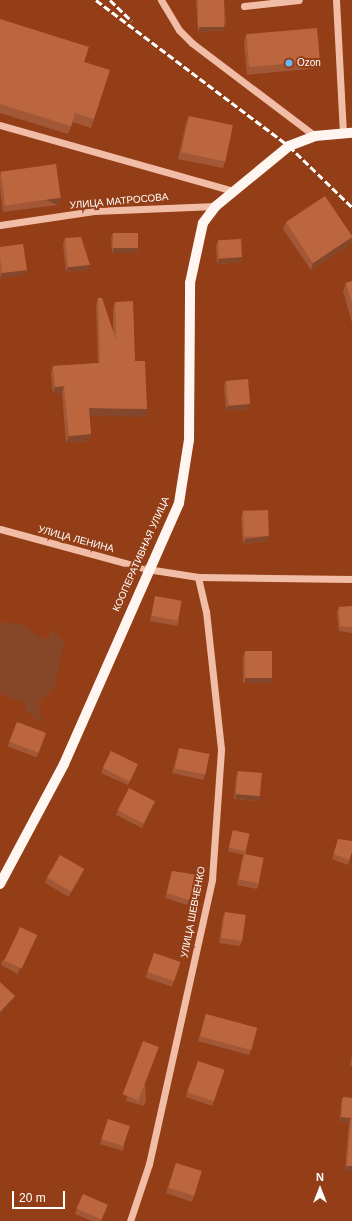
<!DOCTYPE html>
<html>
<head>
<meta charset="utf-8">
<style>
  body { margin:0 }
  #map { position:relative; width:352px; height:1221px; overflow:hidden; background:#943e17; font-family:Arial,sans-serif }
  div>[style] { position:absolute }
  .water>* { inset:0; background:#864729 }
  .minor>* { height:7px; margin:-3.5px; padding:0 3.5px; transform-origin:3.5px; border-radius:3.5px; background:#f1bda7 }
  .major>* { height:10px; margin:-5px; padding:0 5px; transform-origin:5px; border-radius:5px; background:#fff6f1 }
  .rail>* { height:3px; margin-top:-1.5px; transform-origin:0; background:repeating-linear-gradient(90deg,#fff 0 7px,transparent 0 10px) }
  .wall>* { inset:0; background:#a25836; transform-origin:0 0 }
  .shaded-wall>* { inset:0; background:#84472c; transform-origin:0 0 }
  .building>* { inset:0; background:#bc663f; transform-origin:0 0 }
  .dots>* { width:11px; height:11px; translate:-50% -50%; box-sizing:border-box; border:2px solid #943e17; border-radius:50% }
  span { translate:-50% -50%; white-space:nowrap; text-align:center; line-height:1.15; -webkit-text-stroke:4px #943e17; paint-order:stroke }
  .poi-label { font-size:10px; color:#fff }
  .left { translate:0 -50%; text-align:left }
  .street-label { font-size:10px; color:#fff }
  .north { position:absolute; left:300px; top:1169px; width:40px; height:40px; -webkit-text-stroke:3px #943e17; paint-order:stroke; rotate:0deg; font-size:11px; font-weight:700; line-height:16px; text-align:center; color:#fff }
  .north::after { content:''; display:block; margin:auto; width:14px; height:18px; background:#fff; clip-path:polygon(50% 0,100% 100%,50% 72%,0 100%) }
  .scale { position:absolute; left:12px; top:1191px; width:53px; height:18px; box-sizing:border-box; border:2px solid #fff; border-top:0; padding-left:5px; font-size:12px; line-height:14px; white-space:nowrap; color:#fff; -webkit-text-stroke:3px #943e17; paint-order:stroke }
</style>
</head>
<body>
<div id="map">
  <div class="water">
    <div style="clip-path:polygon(0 622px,24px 625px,40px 638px,48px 639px,51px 630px,64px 641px,55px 686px,38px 704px,42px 720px,40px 722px,25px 710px,26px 704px,0 693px)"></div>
  </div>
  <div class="minor">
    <div style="left:161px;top:0;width:35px;rotate:59deg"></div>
    <div style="left:179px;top:30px;width:18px;rotate:45deg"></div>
    <div style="left:192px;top:43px;width:154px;rotate:37.1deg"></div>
    <div style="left:336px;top:0;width:133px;rotate:87deg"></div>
    <div style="left:244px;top:6px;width:55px;rotate:-6.2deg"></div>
    <div style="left:0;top:125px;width:243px;rotate:15.8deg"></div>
    <div style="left:0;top:225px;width:95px;rotate:-8.5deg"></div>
    <div style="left:94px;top:211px;width:122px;rotate:-2.3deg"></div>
    <div style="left:0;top:529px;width:152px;rotate:15.2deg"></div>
    <div style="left:147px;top:569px;width:52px;rotate:8.9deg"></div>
    <div style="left:198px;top:577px;width:154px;rotate:0.7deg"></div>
    <div style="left:130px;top:1221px;width:60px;rotate:-71.6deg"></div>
    <div style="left:149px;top:1164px;width:292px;rotate:-77.5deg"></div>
    <div style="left:212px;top:879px;width:130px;rotate:-86deg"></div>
    <div style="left:221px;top:749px;width:138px;rotate:-96.2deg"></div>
    <div style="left:206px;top:612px;width:36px;rotate:-103deg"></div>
  </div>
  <div class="major">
    <div style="left:0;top:884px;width:136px;rotate:-61.9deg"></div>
    <div style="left:64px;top:764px;width:285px;rotate:-66.2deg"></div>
    <div style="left:179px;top:503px;width:64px;rotate:-81deg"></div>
    <div style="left:189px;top:440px;width:157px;rotate:-89.6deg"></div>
    <div style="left:190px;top:283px;width:61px;rotate:-77.8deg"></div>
    <div style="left:203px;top:223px;width:21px;rotate:-53deg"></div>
    <div style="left:216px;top:206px;width:94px;rotate:-39.4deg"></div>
    <div style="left:289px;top:146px;width:28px;rotate:-21deg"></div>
    <div style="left:315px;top:136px;width:37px;rotate:-5deg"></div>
  </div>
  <div class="rail">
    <div style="left:96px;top:0;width:242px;rotate:37.1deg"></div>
    <div style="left:289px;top:146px;width:88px;rotate:44.1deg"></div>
    <div style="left:110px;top:0;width:30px;rotate:44deg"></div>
  </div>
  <div class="wall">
    <div style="clip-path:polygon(196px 0,224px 0,226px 25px,224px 30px,198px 32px)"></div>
    <div style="clip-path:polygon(0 19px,84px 62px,94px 119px,91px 128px,73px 122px,68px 134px,0 113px)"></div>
    <div style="clip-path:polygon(246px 35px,320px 61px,318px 68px,247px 75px,244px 42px)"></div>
    <div style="clip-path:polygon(189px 116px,225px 161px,223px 168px,178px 159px,186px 123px)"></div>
    <div style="clip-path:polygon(1px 172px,61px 198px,58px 205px,3px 212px,0 188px,0 175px)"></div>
    <div style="clip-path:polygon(286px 222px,352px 236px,352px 239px,350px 244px,311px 270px,283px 229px)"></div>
    <div style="clip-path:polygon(113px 233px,138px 248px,136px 253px,112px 253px,111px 238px)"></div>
    <div style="clip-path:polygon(65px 238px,88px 270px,66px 272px,63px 244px)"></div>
    <div style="clip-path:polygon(218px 241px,242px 257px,241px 262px,217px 264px,216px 246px)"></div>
    <div style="clip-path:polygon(0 247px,27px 270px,25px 275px,0 278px)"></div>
    <div style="clip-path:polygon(352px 281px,352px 323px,343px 291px,346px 283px)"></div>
    <div style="clip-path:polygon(98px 298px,113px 332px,113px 308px,115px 302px,135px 361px,147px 409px,144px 416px,89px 415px,91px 434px,89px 441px,66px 443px,62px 393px,53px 393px,51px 373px,53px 366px,98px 363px,96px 305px)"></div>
    <div style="clip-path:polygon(226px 380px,248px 409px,226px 411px,224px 386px)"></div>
    <div style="clip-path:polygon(243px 512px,269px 536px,267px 541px,243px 544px,241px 517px)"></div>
    <div style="clip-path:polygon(155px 596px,179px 621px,177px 626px,150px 621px,154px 602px)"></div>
    <div style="clip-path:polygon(352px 606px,352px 633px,339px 631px,337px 612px,339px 607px)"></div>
    <div style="clip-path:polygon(245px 651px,272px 678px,270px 683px,243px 683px,243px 657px)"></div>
    <div style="left:17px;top:722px;width:31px;height:26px;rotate:21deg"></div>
    <div style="clip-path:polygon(179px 748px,205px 775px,203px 780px,172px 773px)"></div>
    <div style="clip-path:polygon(103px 768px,136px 769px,128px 785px,101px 773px)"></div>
    <div style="clip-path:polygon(238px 771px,260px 796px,258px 801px,234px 799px,236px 776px)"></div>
    <div style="clip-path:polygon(155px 801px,154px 806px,142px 828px,116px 815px,118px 810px)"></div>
    <div style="clip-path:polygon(233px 830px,246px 852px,246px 854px,259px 884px,257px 889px,237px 885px,242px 859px,244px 855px,228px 851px)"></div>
    <div style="clip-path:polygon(338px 839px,352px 852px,348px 865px,332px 859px)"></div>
    <div style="clip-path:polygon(172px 871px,197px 875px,187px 905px,165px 898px)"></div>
    <div style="clip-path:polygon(82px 874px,69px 897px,45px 883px,47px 877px)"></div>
    <div style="clip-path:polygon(225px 912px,242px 941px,240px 946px,219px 943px,223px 917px)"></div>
    <div style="clip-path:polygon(37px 935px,35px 940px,18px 974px,1px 965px,3px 960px)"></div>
    <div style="left:154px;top:953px;width:28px;height:26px;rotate:19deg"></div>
    <div style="clip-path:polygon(206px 1014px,251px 1050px,249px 1055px,198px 1041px)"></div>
    <div style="clip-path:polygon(143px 1041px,146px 1101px,144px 1106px,126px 1101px)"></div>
    <div style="clip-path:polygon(352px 1055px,352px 1066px,350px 1066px)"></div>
    <div style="left:198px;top:1061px;width:28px;height:38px;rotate:19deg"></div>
    <div style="clip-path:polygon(343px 1097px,352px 1098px,352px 1171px,345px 1171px,349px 1123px,340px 1122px,341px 1102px)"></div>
    <div style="clip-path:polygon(108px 1119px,124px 1146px,123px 1151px,100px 1144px)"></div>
    <div style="clip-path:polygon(176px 1163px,194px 1196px,192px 1202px,166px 1193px)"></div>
    <div style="clip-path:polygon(83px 1194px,108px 1205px,101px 1221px,92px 1221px,75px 1214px)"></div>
  </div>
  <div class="shaded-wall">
    <div style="clip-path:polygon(226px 25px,224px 30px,198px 32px,200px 27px)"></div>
    <div style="left:320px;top:61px;width:7px;height:70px;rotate:106deg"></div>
    <div style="left:61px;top:198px;width:8px;height:55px;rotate:113deg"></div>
    <div style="clip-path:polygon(352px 237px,350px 244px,311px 270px,313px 263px)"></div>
    <div style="clip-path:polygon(114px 248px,138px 248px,136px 253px,112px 253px)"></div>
    <div style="clip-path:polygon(242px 257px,241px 262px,217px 264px,219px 259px)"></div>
    <div style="clip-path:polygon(90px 265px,88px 270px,66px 272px,68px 267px)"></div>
    <div style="clip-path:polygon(27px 270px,25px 275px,0 278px,2px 273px)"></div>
    <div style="clip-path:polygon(64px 386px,62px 393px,53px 393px,55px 387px)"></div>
    <div style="clip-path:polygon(250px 404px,248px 409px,226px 411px,228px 405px)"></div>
    <div style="left:89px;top:408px;width:58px;height:8px;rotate:1deg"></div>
    <div style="clip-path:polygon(91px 434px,89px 441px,66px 443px,69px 436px)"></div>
    <div style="clip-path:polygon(269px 536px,267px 541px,243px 544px,245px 539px)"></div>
    <div style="left:245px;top:678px;width:27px;height:5px"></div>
    <div style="left:236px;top:794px;width:24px;height:5px;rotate:5deg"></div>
    <div style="clip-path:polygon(155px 801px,154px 806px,142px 828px,144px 823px)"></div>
    <div style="clip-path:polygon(84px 869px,82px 874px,69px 897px,71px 892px)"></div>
    <div style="clip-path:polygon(37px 935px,35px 940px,18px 974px,19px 969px)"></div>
    <div style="clip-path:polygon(15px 996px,13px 1001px,0 1015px,0 1012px)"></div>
    <div style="clip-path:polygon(341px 1117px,351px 1118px,349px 1123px,340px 1122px)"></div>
    <div style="clip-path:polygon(347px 1166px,352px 1166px,352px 1171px,345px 1171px)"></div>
  </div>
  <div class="building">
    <div style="left:198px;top:0;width:26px;height:27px"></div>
    <div style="clip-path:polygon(0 19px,89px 47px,84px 62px,110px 70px,94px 119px,75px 113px,71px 126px,0 104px)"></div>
    <div style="left:317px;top:28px;width:33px;height:71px;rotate:85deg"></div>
    <div style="left:189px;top:116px;width:45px;height:37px;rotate:12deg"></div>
    <div style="left:56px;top:164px;width:34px;height:56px;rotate:82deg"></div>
    <div style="clip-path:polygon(325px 196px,352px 236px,352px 237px,313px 263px,286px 222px)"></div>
    <div style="left:113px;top:233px;width:25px;height:15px"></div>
    <div style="clip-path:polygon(81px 237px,90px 265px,68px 267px,65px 238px)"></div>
    <div style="left:241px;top:239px;width:18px;height:23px;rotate:87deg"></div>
    <div style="clip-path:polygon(23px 244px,27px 270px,2px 273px,0 256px,0 247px)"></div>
    <div style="clip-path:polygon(352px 281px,352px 303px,346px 283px)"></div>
    <div style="clip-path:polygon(98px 298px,102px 298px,116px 340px,115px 302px,133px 301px,135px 361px,145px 361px,147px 409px,89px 408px,91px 434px,69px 436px,64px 386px,55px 387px,53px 366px,100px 363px)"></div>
    <div style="left:248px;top:379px;width:25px;height:22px;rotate:85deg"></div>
    <div style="left:268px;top:510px;width:26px;height:25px;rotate:88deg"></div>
    <div style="left:155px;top:596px;width:27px;height:20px;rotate:10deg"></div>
    <div style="clip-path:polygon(352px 606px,352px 627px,340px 626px,339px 607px)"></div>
    <div style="left:245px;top:651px;width:27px;height:27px"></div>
    <div style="left:17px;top:722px;width:31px;height:21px;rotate:21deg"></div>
    <div style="left:179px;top:748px;width:31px;height:21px;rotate:11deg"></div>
    <div style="left:111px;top:751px;width:30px;height:19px;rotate:26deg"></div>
    <div style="left:238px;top:771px;width:24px;height:23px;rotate:5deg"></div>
    <div style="left:129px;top:788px;width:29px;height:25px;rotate:27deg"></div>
    <div style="left:233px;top:830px;width:17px;height:18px;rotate:13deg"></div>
    <div style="clip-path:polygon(338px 839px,352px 841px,352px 852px,349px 860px,334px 854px)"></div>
    <div style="left:244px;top:854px;width:20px;height:26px;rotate:11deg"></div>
    <div style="left:60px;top:855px;width:28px;height:26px;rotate:30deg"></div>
    <div style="clip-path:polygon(172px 871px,197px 875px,189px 900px,167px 893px)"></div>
    <div style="left:225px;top:912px;width:21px;height:26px;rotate:8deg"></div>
    <div style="left:20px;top:927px;width:19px;height:37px;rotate:25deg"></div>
    <div style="left:154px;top:953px;width:28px;height:20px;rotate:19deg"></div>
    <div style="clip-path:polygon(0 982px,15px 996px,0 1012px)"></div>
    <div style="left:206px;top:1014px;width:53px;height:23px;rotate:15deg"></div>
    <div style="left:143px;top:1041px;width:17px;height:57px;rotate:21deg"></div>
    <div style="left:198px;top:1061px;width:28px;height:33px;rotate:19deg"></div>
    <div style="clip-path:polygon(343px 1097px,352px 1098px,352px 1166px,347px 1166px,351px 1118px,341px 1117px)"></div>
    <div style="left:108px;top:1119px;width:23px;height:21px;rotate:18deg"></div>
    <div style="left:176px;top:1163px;width:27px;height:26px;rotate:17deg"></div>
    <div style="left:83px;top:1194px;width:27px;height:16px;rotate:24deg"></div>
  </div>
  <div class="dots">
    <div style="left:289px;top:63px;background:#67b9ff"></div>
  </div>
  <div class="poi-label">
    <span class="left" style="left:297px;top:63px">Ozon</span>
  </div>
  <div class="street-label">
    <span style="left:119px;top:201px;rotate:-5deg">УЛИЦА МАТРОСОВА</span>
    <span style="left:76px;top:539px;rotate:15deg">УЛИЦА ЛЕНИНА</span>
    <span style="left:141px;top:554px;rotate:-66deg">КООПЕРАТИВНАЯ УЛИЦА</span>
    <span style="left:193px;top:912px;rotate:-79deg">УЛИЦА ШЕВЧЕНКО</span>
  </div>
  <div class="north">N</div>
  <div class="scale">20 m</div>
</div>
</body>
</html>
